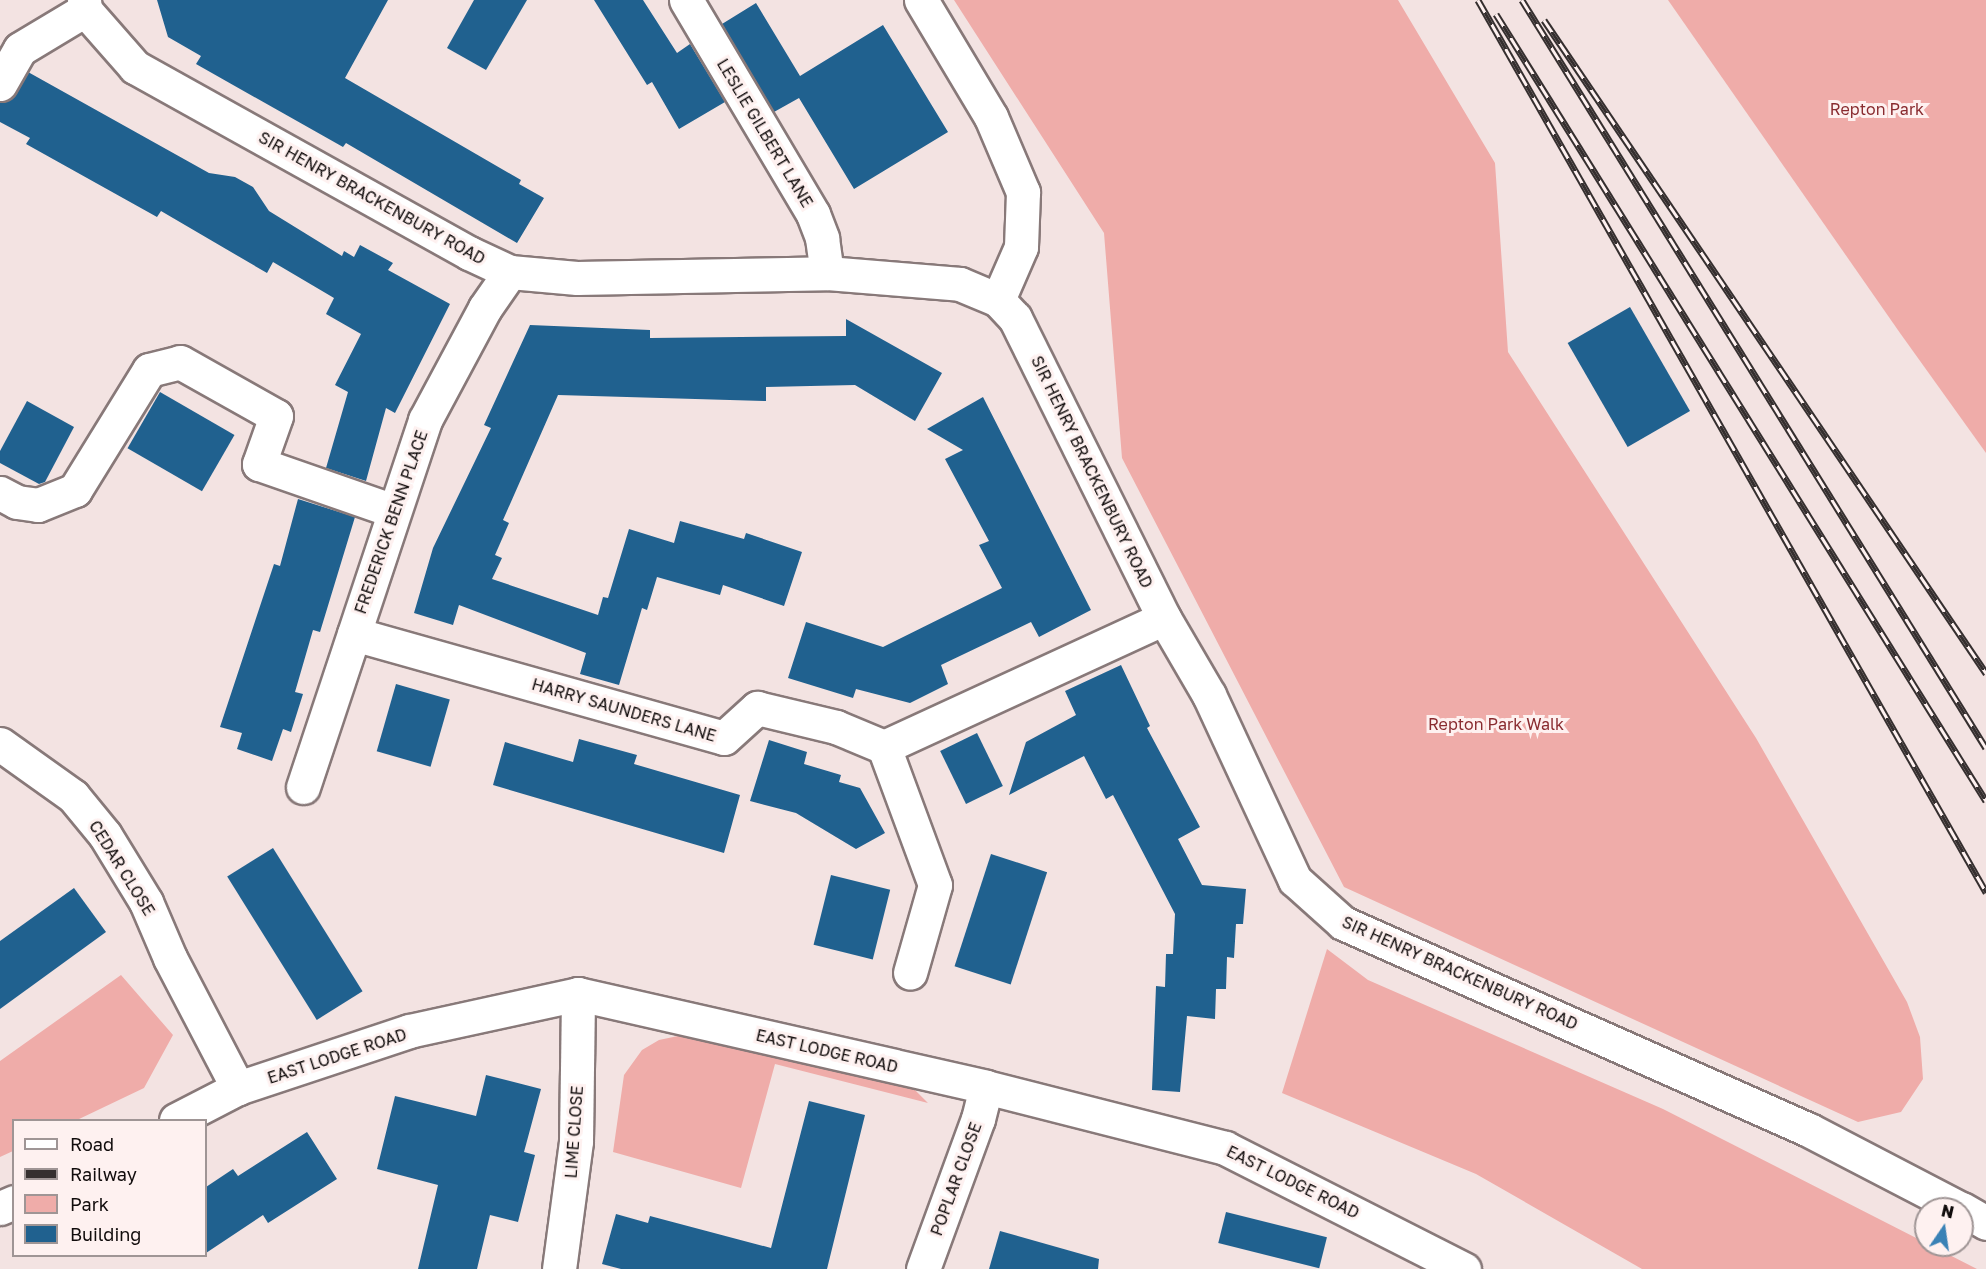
<!DOCTYPE html>
<html>
<head>
<meta charset="utf-8">
<style>
  body { margin:0 }
  #map { position:relative; width:1986px; height:1269px; overflow:hidden; background:#f3e3e2; font-family:"Golos Text",sans-serif }
  div>[style] { position:absolute }
  .green>* { inset:0; background:#efaca9 }
  .building>* { inset:0; background:#20618f; transform-origin:0 0 }
  .roads { filter:drop-shadow(2px 0 #887979) drop-shadow(-2px 0 #887979) drop-shadow(0 2px #887979) drop-shadow(0 -2px #887979) }
  .minor>* { height:33px; margin:-16.5px; padding:0 16.5px; transform-origin:16.5px; border-radius:16.5px; background:#fff }
  .rail>* { height:7px; margin-top:-3.5px; transform-origin:0; background:repeating-linear-gradient(90deg,#fef1f0 0 14px,#352f2f 0 28px); box-sizing:border-box; border-block:2px solid #352f2f }
  span { translate:-50% -50%; white-space:nowrap; text-align:center; line-height:1.15; -webkit-text-stroke:6px #fef1f0; paint-order:stroke }
  .park-label { font-size:16px; color:#892b2f }
  .street-label { font-size:16px; color:#110c0c }
  .legend { position:absolute; left:12px; top:1119px; width:195px; height:138px; box-sizing:border-box; background:#fef1f0; border:2px solid #9f9595; margin:0; padding:8px 10px; list-style:none; font-size:18px; color:#110c0c }
  .legend li { display:flex; align-items:center; gap:12px; height:30px }
  .legend b { width:30px; border:2px solid #9f9595 }
  .north { position:absolute; left:1914px; top:1197px; width:60px; height:60px; box-sizing:border-box; background:#fef1f0; border:2px solid #9f9595; border-radius:50%; rotate:13deg; font-size:16px; font-weight:700; line-height:24px; text-align:center; color:#110c0c }
  .north::after { content:''; display:block; margin:auto; width:21px; height:27px; background:#3a82b6; clip-path:polygon(50% 0,100% 100%,50% 72%,0 100%) }
</style>
</head>
<body>
<div id="map">
  <div class="green">
    <div style="clip-path:polygon(954px 0,1398px 0,1495px 163px,1508px 352px,1756px 738px,1907px 1002px,1920px 1037px,1923px 1079px,1901px 1112px,1858px 1122px,1344px 887px,1122px 458px,1104px 233px)"></div>
    <div style="clip-path:polygon(1668px 0,1986px 0,1986px 453px,1900px 333px)"></div>
    <div style="clip-path:polygon(1327px 949px,1368px 980px,1663px 1109px,1977px 1269px,1642px 1269px,1476px 1174px,1282px 1093px)"></div>
    <div style="clip-path:polygon(121px 975px,173px 1035px,144px 1088px,77px 1120px,14px 1120px,13px 1151px,0 1157px,0 1061px)"></div>
    <div style="clip-path:polygon(678px 1036px,763px 1052px,914px 1089px,928px 1103px,775px 1064px,741px 1188px,613px 1152px,624px 1075px,642px 1050px,659px 1040px)"></div>
  </div>
  <div class="building">
    <div style="clip-path:polygon(157px 0,388px 0,345px 78px,521px 180px,519px 184px,544px 198px,517px 243px,346px 143px,343px 147px,196px 64px,201px 56px,168px 37px)"></div>
    <div style="clip-path:polygon(474px 0,527px 0,486px 70px,447px 48px)"></div>
    <div style="clip-path:polygon(594px 0,643px 0,677px 53px,690px 44px,725px 102px,679px 129px,652px 82px,647px 85px)"></div>
    <div style="clip-path:polygon(756px 3px,800px 76px,883px 25px,948px 132px,854px 189px,799px 98px,774px 112px,722px 24px)"></div>
    <div style="clip-path:polygon(28px 72px,209px 173px,235px 177px,253px 187px,269px 211px,342px 256px,344px 251px,354px 257px,360px 245px,393px 263px,388px 270px,450px 304px,395px 413px,386px 408px,366px 481px,326px 468px,348px 392px,335px 385px,361px 334px,326px 314px,334px 298px,273px 262px,267px 273px,161px 211px,157px 217px,26px 144px,30px 138px,0 122px,0 103px,16px 94px)"></div>
    <div style="left:1630px;top:307px;width:120px;height:72px;rotate:60deg"></div>
    <div style="clip-path:polygon(846px 319px,942px 373px,915px 421px,855px 385px,766px 387px,766px 401px,558px 395px,503px 520px,509px 523px,495px 555px,502px 558px,492px 579px,598px 615px,603px 597px,608px 598px,629px 529px,674px 543px,680px 521px,744px 539px,746px 533px,802px 552px,784px 606px,723px 585px,720px 595px,657px 577px,647px 610px,642px 608px,619px 685px,580px 674px,586px 653px,459px 605px,453px 625px,414px 613px,433px 548px,491px 428px,484px 425px,530px 325px,650px 330px,650px 338px,846px 336px)"></div>
    <div style="left:160px;top:392px;width:86px;height:65px;rotate:30deg"></div>
    <div style="clip-path:polygon(983px 397px,1091px 610px,1039px 637px,1031px 622px,941px 665px,948px 684px,910px 703px,856px 689px,853px 698px,788px 678px,806px 622px,883px 647px,1002px 588px,979px 545px,989px 541px,945px 459px,963px 450px,927px 429px)"></div>
    <div style="clip-path:polygon(27px 401px,74px 427px,45px 482px,39px 484px,0 463px,0 451px)"></div>
    <div style="clip-path:polygon(298px 499px,355px 517px,320px 632px,313px 630px,295px 692px,303px 694px,291px 732px,283px 729px,272px 761px,237px 749px,242px 733px,220px 727px,274px 564px,280px 566px)"></div>
    <div style="clip-path:polygon(1121px 665px,1150px 726px,1147px 728px,1200px 827px,1178px 839px,1202px 885px,1246px 889px,1243px 924px,1236px 924px,1234px 958px,1227px 957px,1226px 989px,1216px 989px,1215px 1019px,1187px 1016px,1180px 1092px,1152px 1090px,1156px 986px,1165px 987px,1166px 954px,1173px 954px,1175px 914px,1113px 795px,1106px 799px,1084px 756px,1009px 795px,1026px 742px,1076px 715px,1065px 691px)"></div>
    <div style="left:396px;top:684px;width:56px;height:70px;rotate:16deg"></div>
    <div style="left:977px;top:733px;width:59px;height:41px;rotate:64deg"></div>
    <div style="clip-path:polygon(579px 739px,637px 755px,634px 764px,740px 795px,724px 853px,493px 785px,505px 742px,573px 762px)"></div>
    <div style="clip-path:polygon(769px 740px,807px 752px,804px 764px,841px 775px,839px 782px,860px 788px,885px 833px,856px 849px,796px 813px,750px 801px)"></div>
    <div style="left:273px;top:848px;width:169px;height:54px;rotate:58deg"></div>
    <div style="left:991px;top:854px;width:59px;height:118px;rotate:18deg"></div>
    <div style="left:831px;top:875px;width:61px;height:72px;rotate:14deg"></div>
    <div style="clip-path:polygon(74px 888px,106px 932px,0 1009px,0 941px)"></div>
    <div style="clip-path:polygon(486px 1075px,541px 1089px,524px 1152px,535px 1155px,518px 1222px,490px 1215px,477px 1269px,418px 1269px,438px 1185px,377px 1169px,395px 1096px,476px 1116px)"></div>
    <div style="clip-path:polygon(809px 1101px,865px 1115px,827px 1269px,621px 1269px,602px 1264px,616px 1214px,648px 1223px,650px 1216px,771px 1248px)"></div>
    <div style="clip-path:polygon(307px 1132px,337px 1179px,268px 1223px,263px 1215px,206px 1253px,206px 1187px,233px 1169px,238px 1176px)"></div>
    <div style="left:1226px;top:1212px;width:104px;height:32px;rotate:14deg"></div>
    <div style="clip-path:polygon(1000px 1231px,1099px 1259px,1098px 1269px,989px 1269px)"></div>
  </div>
  <div class="roads">
    <div class="minor">
      <div style="left:84px;top:0;width:10px;rotate:84deg"></div>
      <div style="left:85px;top:10px;width:76px;rotate:48.7deg"></div>
      <div style="left:135px;top:67px;width:382px;rotate:29.1deg"></div>
      <div style="left:469px;top:253px;width:45px;rotate:24.9deg"></div>
      <div style="left:510px;top:272px;width:67px;rotate:5.1deg"></div>
      <div style="left:577px;top:278px;width:250px;rotate:-1.1deg"></div>
      <div style="left:827px;top:273px;width:133px;rotate:4.7deg"></div>
      <div style="left:960px;top:284px;width:41px;rotate:22.8deg"></div>
      <div style="left:998px;top:300px;width:25px;rotate:47deg"></div>
      <div style="left:1015px;top:318px;width:335px;rotate:63.6deg"></div>
      <div style="left:1164px;top:618px;width:89px;rotate:59.7deg"></div>
      <div style="left:1209px;top:695px;width:204px;rotate:65.1deg"></div>
      <div style="left:1295px;top:880px;width:64px;rotate:41.9deg"></div>
      <div style="left:1343px;top:923px;width:510px;rotate:23.95deg"></div>
      <div style="left:1809px;top:1130px;width:171px;rotate:27.5deg"></div>
      <div style="left:686px;top:0;width:249px;rotate:59.3deg"></div>
      <div style="left:813px;top:214px;width:26px;rotate:69deg"></div>
      <div style="left:822px;top:238px;width:35px;rotate:82deg"></div>
      <div style="left:921px;top:0;width:136px;rotate:59.1deg"></div>
      <div style="left:991px;top:117px;width:82px;rotate:66.9deg"></div>
      <div style="left:1023px;top:192px;width:55px;rotate:92.1deg"></div>
      <div style="left:1021px;top:247px;width:58px;rotate:113.5deg"></div>
      <div style="left:0;top:84px;width:40px;rotate:-60.3deg"></div>
      <div style="left:20px;top:49px;width:76px;rotate:-31deg"></div>
      <div style="left:0;top:493px;width:19px;rotate:28deg"></div>
      <div style="left:17px;top:502px;width:21px;rotate:8deg"></div>
      <div style="left:38px;top:505px;width:40px;rotate:-22deg"></div>
      <div style="left:75px;top:490px;width:141px;rotate:-58.3deg"></div>
      <div style="left:149px;top:370px;width:32px;rotate:-14deg"></div>
      <div style="left:180px;top:362px;width:110px;rotate:29.4deg"></div>
      <div style="left:276px;top:416px;width:51px;rotate:109.5deg"></div>
      <div style="left:259px;top:464px;width:143px;rotate:19.2deg"></div>
      <div style="left:354px;top:634px;width:384px;rotate:15.7deg"></div>
      <div style="left:724px;top:738px;width:45px;rotate:-42.3deg"></div>
      <div style="left:757px;top:708px;width:81px;rotate:13.5deg"></div>
      <div style="left:836px;top:727px;width:52px;rotate:22.6deg"></div>
      <div style="left:884px;top:747px;width:308px;rotate:-24.7deg"></div>
      <div style="left:0;top:744px;width:90px;rotate:35.5deg"></div>
      <div style="left:73px;top:796px;width:50px;rotate:50.6deg"></div>
      <div style="left:105px;top:835px;width:79px;rotate:58.5deg"></div>
      <div style="left:146px;top:902px;width:61px;rotate:66.8deg"></div>
      <div style="left:170px;top:958px;width:147px;rotate:62.4deg"></div>
      <div style="left:884px;top:747px;width:147px;rotate:69.7deg"></div>
      <div style="left:935px;top:885px;width:91px;rotate:105.9deg"></div>
      <div style="left:303px;top:787px;width:387px;rotate:-71.6deg"></div>
      <div style="left:425px;top:420px;width:127px;rotate:-61.8deg"></div>
      <div style="left:485px;top:308px;width:44px;rotate:-55.2deg"></div>
      <div style="left:176px;top:1120px;width:70px;rotate:-27.3deg"></div>
      <div style="left:238px;top:1088px;width:180px;rotate:-18.4deg"></div>
      <div style="left:409px;top:1031px;width:173px;rotate:-12.3deg"></div>
      <div style="left:578px;top:994px;width:418px;rotate:12.8deg"></div>
      <div style="left:986px;top:1087px;width:247px;rotate:14.3deg"></div>
      <div style="left:1225px;top:1148px;width:268px;rotate:26.9deg"></div>
      <div style="left:0;top:1208px;width:15px;rotate:-23deg"></div>
      <div style="left:1962px;top:1209px;width:28px;rotate:30deg"></div>
      <div style="left:559px;top:1269px;width:129px;rotate:-82.4deg"></div>
      <div style="left:576px;top:1141px;width:147px;rotate:-89.2deg"></div>
      <div style="left:923px;top:1269px;width:160px;rotate:-69.9deg"></div>
      <div style="left:978px;top:1119px;width:33px;rotate:-76deg"></div>
    </div>
  </div>
  <div class="rail">
    <div style="left:1478px;top:0;width:1027px;rotate:60.34deg"></div>
    <div style="left:1522px;top:0;width:880px;rotate:58.19deg"></div>
    <div style="left:1496px;top:14px;width:927px;rotate:58.09deg"></div>
    <div style="left:1544px;top:20px;width:789px;rotate:55.91deg"></div>
  </div>
  <div class="park-label">
    <span style="left:1877px;top:109px">Repton Park</span>
    <span style="left:1496px;top:724px">Repton Park Walk</span>
  </div>
  <div class="street-label">
    <span style="left:765px;top:133px;rotate:59deg">LESLIE GILBERT LANE</span>
    <span style="left:372px;top:198px;rotate:29deg">SIR HENRY BRACKENBURY ROAD</span>
    <span style="left:1092px;top:472px;rotate:64deg">SIR HENRY BRACKENBURY ROAD</span>
    <span style="left:391px;top:522px;rotate:-71deg">FREDERICK BENN PLACE</span>
    <span style="left:624px;top:710px;rotate:16deg">HARRY SAUNDERS LANE</span>
    <span style="left:122px;top:868px;rotate:58deg">CEDAR CLOSE</span>
    <span style="left:1460px;top:973px;rotate:24deg">SIR HENRY BRACKENBURY ROAD</span>
    <span style="left:827px;top:1051px;rotate:13deg">EAST LODGE ROAD</span>
    <span style="left:337px;top:1056px;rotate:-18deg">EAST LODGE ROAD</span>
    <span style="left:574px;top:1132px;rotate:-86deg">LIME CLOSE</span>
    <span style="left:956px;top:1179px;rotate:-70deg">POPLAR CLOSE</span>
    <span style="left:1293px;top:1182px;rotate:26deg">EAST LODGE ROAD</span>
  </div>
  <ul class="legend">
  <li><b style="height:8px;background:#fff"></b>Road</li>
  <li><b style="height:8px;background:#352f2f"></b>Railway</li>
  <li><b style="height:16px;background:#efaca9"></b>Park</li>
  <li><b style="height:16px;background:#20618f"></b>Building</li>
  </ul>
  <div class="north">N</div>
</div>
</body>
</html>
